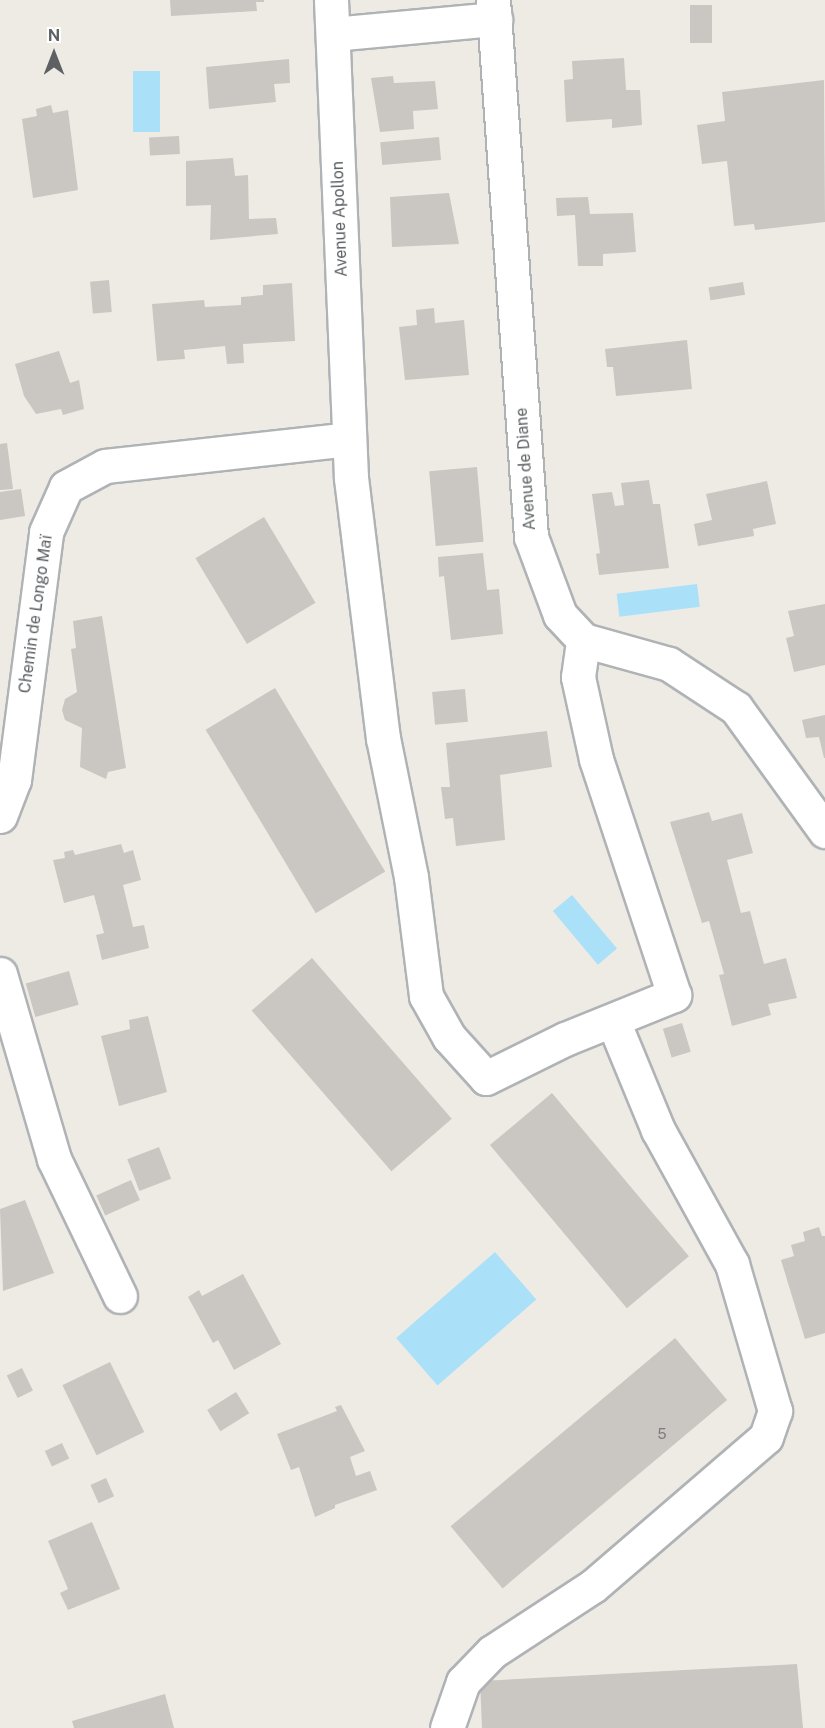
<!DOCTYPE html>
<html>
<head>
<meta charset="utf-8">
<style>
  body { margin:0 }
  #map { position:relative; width:825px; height:1728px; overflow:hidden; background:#eeebe5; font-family:"Public Sans",sans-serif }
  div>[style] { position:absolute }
  .water>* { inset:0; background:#aae1f9; transform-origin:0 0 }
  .building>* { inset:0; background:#cac6c2; transform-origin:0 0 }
  .roads { filter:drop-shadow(2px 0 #b0b3b6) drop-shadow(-2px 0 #b0b3b6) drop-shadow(0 2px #b0b3b6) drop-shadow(0 -2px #b0b3b6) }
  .minor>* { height:33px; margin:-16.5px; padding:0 16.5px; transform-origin:16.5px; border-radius:16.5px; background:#fff }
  span { translate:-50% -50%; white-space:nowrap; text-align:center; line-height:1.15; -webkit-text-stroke:4.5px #fff; paint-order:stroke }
  .number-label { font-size:14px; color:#787a7c }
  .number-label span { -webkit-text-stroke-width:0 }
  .street-label { font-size:16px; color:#5d6164 }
  .north { position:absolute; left:24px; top:24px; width:60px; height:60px; -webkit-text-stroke:4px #fff; paint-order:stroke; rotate:0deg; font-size:16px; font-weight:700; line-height:24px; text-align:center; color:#5d6164 }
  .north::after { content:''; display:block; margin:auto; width:21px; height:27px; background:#5d6164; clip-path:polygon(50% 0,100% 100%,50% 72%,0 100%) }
</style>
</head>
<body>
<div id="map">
  <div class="water">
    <div style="left:133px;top:71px;width:27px;height:61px"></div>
    <div style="left:697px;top:584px;width:23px;height:81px;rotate:83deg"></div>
    <div style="left:572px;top:895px;width:70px;height:25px;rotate:50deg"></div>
    <div style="left:495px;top:1252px;width:63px;height:131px;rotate:49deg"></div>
  </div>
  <div class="building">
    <div style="clip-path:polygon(170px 0,264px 0,264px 2px,256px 2px,257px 11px,171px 16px)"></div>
    <div style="left:712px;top:5px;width:38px;height:22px;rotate:90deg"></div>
    <div style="clip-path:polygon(624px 58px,626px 90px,640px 90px,642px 125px,612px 128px,612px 119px,566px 122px,564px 80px,573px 79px,572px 61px)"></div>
    <div style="clip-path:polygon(289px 59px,290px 83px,274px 84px,276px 102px,209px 109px,206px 67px)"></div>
    <div style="clip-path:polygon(393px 76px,394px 83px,435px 81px,438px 109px,413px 111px,414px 129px,380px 132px,371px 78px)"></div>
    <div style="clip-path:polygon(824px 80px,825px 222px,755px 230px,754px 224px,734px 226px,727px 161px,702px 164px,697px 125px,725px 121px,722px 92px)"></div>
    <div style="clip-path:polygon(51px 105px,53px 113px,68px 110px,78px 190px,33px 198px,22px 119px,37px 116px,36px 109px)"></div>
    <div style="left:179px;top:136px;width:18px;height:30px;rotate:87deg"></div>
    <div style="left:439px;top:137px;width:23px;height:59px;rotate:85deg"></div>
    <div style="clip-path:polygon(233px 158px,235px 176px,248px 175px,249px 219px,276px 218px,278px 234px,210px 240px,211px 205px,186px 206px,186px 161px)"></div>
    <div style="clip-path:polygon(449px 193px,459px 244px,392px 247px,390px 197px)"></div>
    <div style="clip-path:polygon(588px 197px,590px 214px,633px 213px,636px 252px,603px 254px,603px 266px,578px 266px,575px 215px,557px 216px,556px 198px)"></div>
    <div style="left:109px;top:280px;width:32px;height:19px;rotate:85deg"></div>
    <div style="left:743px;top:282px;width:13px;height:35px;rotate:81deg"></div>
    <div style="clip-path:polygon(292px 283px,295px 341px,243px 344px,244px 363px,227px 364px,225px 346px,184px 350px,185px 359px,157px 361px,152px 304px,204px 300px,205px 307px,241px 305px,241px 297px,263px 295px,263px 285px)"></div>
    <div style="clip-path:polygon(434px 308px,435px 323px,464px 320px,469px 375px,405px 380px,399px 327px,417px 325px,416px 310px)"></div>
    <div style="clip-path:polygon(687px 340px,692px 389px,616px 396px,613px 367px,607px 367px,605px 349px)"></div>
    <div style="clip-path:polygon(59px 351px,70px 383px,79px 380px,84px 409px,63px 415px,61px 409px,36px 414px,24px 396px,15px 364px)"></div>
    <div style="clip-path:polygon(7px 443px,13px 489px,0 490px,0 444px)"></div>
    <div style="left:477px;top:467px;width:75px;height:48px;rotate:85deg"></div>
    <div style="clip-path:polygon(649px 480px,653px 504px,660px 504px,669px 568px,599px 575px,596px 554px,600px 553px,592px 494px,612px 492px,615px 506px,624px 505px,621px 483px)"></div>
    <div style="clip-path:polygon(767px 481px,776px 524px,753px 529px,754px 536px,698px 546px,694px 524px,712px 520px,706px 494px)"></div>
    <div style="clip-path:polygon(21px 489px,25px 516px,0 520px,0 492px)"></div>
    <div style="left:264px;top:517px;width:100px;height:80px;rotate:59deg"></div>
    <div style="clip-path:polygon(483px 553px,487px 590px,499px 589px,503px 634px,451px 640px,444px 576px,439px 577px,438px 557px)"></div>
    <div style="clip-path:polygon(825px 604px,825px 665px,794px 672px,786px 638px,794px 636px,788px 611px)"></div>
    <div style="clip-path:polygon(102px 616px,126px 768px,108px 772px,106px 779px,80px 767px,82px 728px,65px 720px,62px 710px,65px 699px,77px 692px,71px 649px,76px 648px,73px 621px)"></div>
    <div style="left:275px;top:688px;width:214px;height:81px;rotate:59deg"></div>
    <div style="left:465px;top:689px;width:33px;height:33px;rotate:85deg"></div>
    <div style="clip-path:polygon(825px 715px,825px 758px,824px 758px,819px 737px,806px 738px,802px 720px)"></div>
    <div style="clip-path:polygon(547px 731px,552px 767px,500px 775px,505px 840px,456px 846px,453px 818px,445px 819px,441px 787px,450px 787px,446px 743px)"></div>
    <div style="clip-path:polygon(709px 812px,712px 821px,742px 813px,753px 853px,727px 860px,741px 913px,750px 911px,764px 964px,786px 958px,797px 998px,768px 1004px,771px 1015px,732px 1026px,719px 975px,724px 974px,709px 921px,702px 923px,670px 822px)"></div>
    <div style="clip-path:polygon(121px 844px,124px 853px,133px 850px,141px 880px,123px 885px,133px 927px,144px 925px,149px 948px,102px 960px,96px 935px,104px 933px,94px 895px,64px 903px,53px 860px,65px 858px,64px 852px,73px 850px,75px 855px)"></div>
    <div style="left:312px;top:958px;width:213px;height:80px;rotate:49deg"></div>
    <div style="left:69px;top:971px;width:35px;height:45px;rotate:74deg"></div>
    <div style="clip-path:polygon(148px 1016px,167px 1092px,119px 1106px,101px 1036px,130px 1029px,129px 1020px)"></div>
    <div style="left:682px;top:1023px;width:30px;height:20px;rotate:73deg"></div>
    <div style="left:552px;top:1093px;width:213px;height:81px;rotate:50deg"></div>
    <div style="left:159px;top:1147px;width:34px;height:34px;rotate:69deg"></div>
    <div style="left:131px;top:1180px;width:22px;height:38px;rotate:66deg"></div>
    <div style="clip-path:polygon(25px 1200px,54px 1273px,3px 1291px,0 1209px)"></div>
    <div style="clip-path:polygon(819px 1227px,822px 1236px,825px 1236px,825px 1333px,805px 1339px,781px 1260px,794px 1256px,791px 1245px,805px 1241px,803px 1232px)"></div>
    <div style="clip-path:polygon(243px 1274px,281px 1344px,234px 1370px,218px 1340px,213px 1343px,188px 1297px,199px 1290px,202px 1296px)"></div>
    <div style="left:675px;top:1338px;width:81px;height:293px;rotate:50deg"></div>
    <div style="left:110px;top:1362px;width:78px;height:53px;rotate:64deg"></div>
    <div style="left:22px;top:1368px;width:25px;height:17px;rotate:64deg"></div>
    <div style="left:236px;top:1392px;width:25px;height:34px;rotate:58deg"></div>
    <div style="clip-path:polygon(341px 1405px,365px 1451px,350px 1457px,356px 1476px,370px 1471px,377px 1490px,335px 1505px,335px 1508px,315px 1517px,299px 1467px,291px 1470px,277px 1434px,337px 1411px,335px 1407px)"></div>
    <div style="left:62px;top:1443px;width:17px;height:19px;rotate:65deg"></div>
    <div style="left:106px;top:1478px;width:20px;height:17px;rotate:66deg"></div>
    <div style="clip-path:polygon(92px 1522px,120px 1589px,68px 1610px,60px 1593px,68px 1589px,48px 1541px)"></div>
    <div style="clip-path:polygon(797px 1664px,803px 1728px,482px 1728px,480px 1681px)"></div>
    <div style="clip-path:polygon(165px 1694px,174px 1728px,74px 1728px,72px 1721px)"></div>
  </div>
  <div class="roads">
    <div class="minor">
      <div style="left:331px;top:0;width:478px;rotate:87.6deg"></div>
      <div style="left:351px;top:478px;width:262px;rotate:83deg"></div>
      <div style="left:383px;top:738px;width:142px;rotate:78.6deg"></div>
      <div style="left:411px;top:877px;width:120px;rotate:82.8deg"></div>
      <div style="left:426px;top:996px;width:47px;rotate:60.7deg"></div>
      <div style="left:449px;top:1037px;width:55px;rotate:47.9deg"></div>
      <div style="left:486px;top:1078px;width:88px;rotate:-26.3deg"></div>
      <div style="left:565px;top:1039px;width:118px;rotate:-22deg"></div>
      <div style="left:674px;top:995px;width:249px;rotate:-108.3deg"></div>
      <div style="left:596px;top:759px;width:84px;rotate:-102.4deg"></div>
      <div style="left:578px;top:677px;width:37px;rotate:-82deg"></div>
      <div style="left:493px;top:0;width:538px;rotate:85.95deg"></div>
      <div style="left:531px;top:537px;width:83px;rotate:69.6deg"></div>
      <div style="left:560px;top:615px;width:34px;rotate:47deg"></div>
      <div style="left:583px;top:640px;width:89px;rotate:15.6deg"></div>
      <div style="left:669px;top:664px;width:80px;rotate:33.3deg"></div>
      <div style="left:736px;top:708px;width:152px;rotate:54.1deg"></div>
      <div style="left:333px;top:34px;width:163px;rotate:-5.3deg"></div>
      <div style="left:0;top:816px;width:39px;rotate:-69deg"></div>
      <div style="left:14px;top:780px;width:250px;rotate:-82.6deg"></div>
      <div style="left:46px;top:532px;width:49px;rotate:-66deg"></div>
      <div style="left:66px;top:487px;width:44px;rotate:-28.3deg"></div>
      <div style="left:105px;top:466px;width:245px;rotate:-6.3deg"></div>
      <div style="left:0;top:974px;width:193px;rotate:73.7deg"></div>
      <div style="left:54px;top:1159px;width:152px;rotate:64.3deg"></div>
      <div style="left:447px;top:1728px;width:49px;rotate:-70.8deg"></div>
      <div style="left:463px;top:1682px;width:42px;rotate:-46deg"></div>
      <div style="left:492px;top:1652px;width:121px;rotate:-33.2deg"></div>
      <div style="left:593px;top:1586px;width:228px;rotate:-40.7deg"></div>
      <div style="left:766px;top:1437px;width:28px;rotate:-71deg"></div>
      <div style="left:775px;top:1411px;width:153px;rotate:-106.3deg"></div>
      <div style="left:732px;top:1264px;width:153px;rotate:-118.9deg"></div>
      <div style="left:658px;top:1130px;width:118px;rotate:-112.4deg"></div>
    </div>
  </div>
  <div class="number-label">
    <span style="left:662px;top:1434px">5</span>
  </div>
  <div class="street-label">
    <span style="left:340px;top:219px;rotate:-92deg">Avenue Apollon</span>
    <span style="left:526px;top:469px;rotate:-94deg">Avenue de Diane</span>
    <span style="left:36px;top:614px;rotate:-82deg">Chemin de Longo Maï</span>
  </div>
  <div class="north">N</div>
</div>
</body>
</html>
